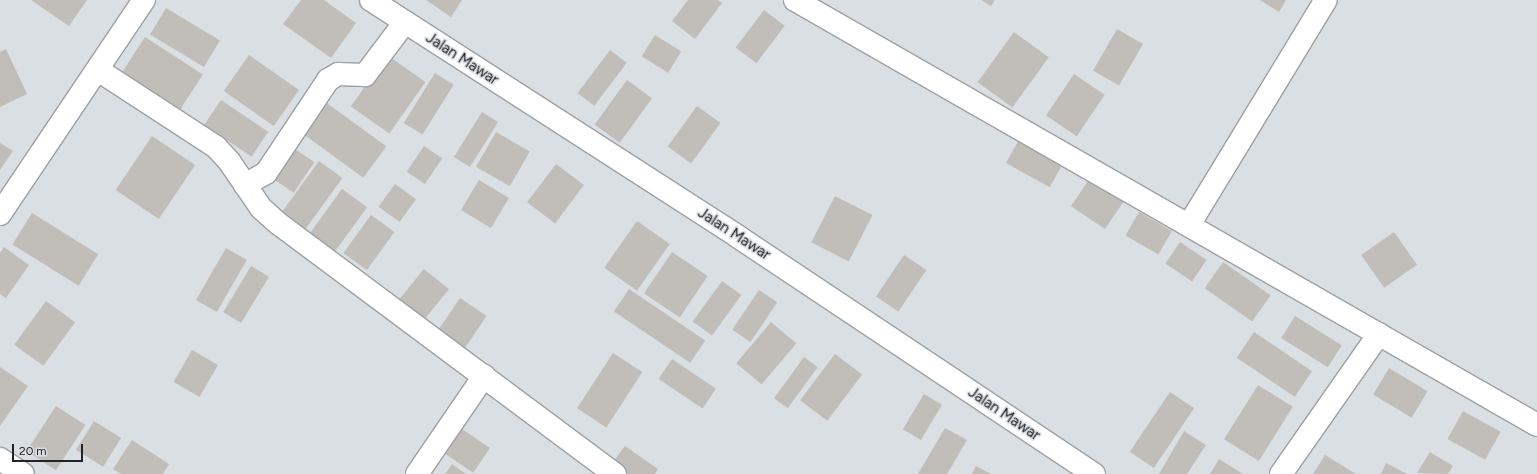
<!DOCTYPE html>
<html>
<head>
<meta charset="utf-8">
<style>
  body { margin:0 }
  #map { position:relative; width:1537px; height:474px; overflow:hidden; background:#dadfe3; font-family:Figtree,sans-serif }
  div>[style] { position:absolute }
  .building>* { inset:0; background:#c1bdb9; transform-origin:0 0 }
  .roads { filter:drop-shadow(1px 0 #9ca1a4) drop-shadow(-1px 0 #9ca1a4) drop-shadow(0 1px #9ca1a4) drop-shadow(0 -1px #9ca1a4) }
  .minor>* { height:22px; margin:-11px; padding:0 11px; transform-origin:11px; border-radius:11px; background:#fff }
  span { translate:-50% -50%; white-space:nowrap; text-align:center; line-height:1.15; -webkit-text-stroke:3px #dadfe3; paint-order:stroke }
  .street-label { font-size:15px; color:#222325 }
  .scale { position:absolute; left:12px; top:444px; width:71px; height:18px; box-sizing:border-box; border:2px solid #222325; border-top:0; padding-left:5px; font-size:12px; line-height:14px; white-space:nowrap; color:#222325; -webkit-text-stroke:3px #dadfe3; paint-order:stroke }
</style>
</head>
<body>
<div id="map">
  <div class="building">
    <div style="clip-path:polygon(31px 0,87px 0,69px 26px)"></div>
    <div style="clip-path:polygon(301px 0,324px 0,356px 23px,331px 58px,283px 24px)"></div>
    <div style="clip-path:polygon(426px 0,462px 0,451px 17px)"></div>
    <div style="clip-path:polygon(688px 0,718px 0,722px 3px,695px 39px,672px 21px)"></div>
    <div style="clip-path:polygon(981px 0,995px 0,991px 6px)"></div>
    <div style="clip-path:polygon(1260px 0,1286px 0,1279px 12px)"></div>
    <div style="left:166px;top:8px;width:63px;height:31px;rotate:31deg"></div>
    <div style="left:764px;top:10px;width:26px;height:47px;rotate:37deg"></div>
    <div style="left:1117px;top:29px;width:30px;height:48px;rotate:30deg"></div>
    <div style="left:1014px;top:32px;width:43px;height:62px;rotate:36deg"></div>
    <div style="left:655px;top:35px;width:31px;height:25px;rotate:32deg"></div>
    <div style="left:145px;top:37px;width:69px;height:42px;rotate:33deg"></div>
    <div style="clip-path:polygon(6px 49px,27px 94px,0 107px,0 52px)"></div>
    <div style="left:610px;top:50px;width:21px;height:54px;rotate:37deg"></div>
    <div style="left:249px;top:55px;width:61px;height:44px;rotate:35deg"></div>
    <div style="left:387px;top:55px;width:47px;height:63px;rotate:35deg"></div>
    <div style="left:435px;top:73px;width:22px;height:59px;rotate:32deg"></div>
    <div style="left:1074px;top:74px;width:37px;height:50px;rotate:34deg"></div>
    <div style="left:627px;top:80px;width:31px;height:55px;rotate:36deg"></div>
    <div style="left:221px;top:100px;width:57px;height:30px;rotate:34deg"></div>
    <div style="left:324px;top:101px;width:77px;height:39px;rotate:36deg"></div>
    <div style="left:697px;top:106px;width:29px;height:50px;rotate:36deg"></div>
    <div style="left:482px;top:112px;width:19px;height:53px;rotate:32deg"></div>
    <div style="left:496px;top:132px;width:39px;height:40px;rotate:30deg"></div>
    <div style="left:152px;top:136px;width:52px;height:65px;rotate:34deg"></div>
    <div style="left:1021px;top:136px;width:50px;height:31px;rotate:29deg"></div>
    <div style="clip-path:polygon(0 143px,13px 151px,0 170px)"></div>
    <div style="left:424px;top:146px;width:22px;height:31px;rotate:34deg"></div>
    <div style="left:292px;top:147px;width:27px;height:37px;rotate:34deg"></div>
    <div style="left:319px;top:161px;width:29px;height:64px;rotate:36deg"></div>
    <div style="left:556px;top:164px;width:35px;height:48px;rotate:37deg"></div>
    <div style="left:1090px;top:178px;width:41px;height:34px;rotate:34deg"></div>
    <div style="left:479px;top:180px;width:35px;height:35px;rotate:31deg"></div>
    <div style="left:395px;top:184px;width:26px;height:28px;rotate:36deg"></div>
    <div style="left:342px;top:189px;width:31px;height:55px;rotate:36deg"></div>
    <div style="left:835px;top:196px;width:42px;height:52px;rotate:27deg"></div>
    <div style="left:1139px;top:212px;width:38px;height:27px;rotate:30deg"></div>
    <div style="left:32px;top:213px;width:78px;height:37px;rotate:32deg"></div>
    <div style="left:371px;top:215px;width:29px;height:47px;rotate:36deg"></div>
    <div style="left:637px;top:221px;width:40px;height:57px;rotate:35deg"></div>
    <div style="left:1394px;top:232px;width:40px;height:40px;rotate:55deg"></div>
    <div style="left:1180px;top:242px;width:32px;height:26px;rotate:34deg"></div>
    <div style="clip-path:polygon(4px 247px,29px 265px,6px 298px,0 294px,0 253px)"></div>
    <div style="left:226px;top:248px;width:24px;height:60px;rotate:30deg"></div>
    <div style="left:672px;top:252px;width:43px;height:50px;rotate:34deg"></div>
    <div style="left:904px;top:255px;width:27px;height:50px;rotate:34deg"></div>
    <div style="left:1223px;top:262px;width:58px;height:32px;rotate:35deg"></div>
    <div style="left:251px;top:266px;width:21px;height:54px;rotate:31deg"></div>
    <div style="left:424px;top:269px;width:32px;height:41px;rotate:39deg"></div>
    <div style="left:722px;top:281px;width:24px;height:50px;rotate:36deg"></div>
    <div style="left:629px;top:289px;width:92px;height:27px;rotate:34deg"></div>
    <div style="left:759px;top:290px;width:22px;height:48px;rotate:34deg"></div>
    <div style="left:460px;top:298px;width:32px;height:42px;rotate:34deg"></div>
    <div style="left:46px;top:301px;width:36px;height:54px;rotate:36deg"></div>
    <div style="left:1295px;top:316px;width:55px;height:26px;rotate:32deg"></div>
    <div style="left:771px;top:322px;width:33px;height:54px;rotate:40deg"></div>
    <div style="left:1254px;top:332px;width:70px;height:31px;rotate:34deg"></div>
    <div style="left:192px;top:350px;width:30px;height:37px;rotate:30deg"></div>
    <div style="left:613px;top:353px;width:35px;height:66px;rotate:33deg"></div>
    <div style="left:835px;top:354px;width:34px;height:58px;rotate:37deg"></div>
    <div style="left:804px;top:357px;width:17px;height:51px;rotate:36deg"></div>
    <div style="left:672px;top:359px;width:53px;height:24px;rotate:34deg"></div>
    <div style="clip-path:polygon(0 367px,28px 386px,0 426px)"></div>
    <div style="left:1389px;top:368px;width:45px;height:31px;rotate:31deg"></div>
    <div style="left:1258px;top:385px;width:41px;height:64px;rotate:32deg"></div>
    <div style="left:1170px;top:392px;width:29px;height:72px;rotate:34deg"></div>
    <div style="left:924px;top:394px;width:21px;height:41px;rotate:31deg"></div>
    <div style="left:56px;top:406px;width:35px;height:54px;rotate:33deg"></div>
    <div style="left:1463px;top:411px;width:43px;height:32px;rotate:29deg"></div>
    <div style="left:94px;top:421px;width:32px;height:34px;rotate:32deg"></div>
    <div style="left:456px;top:425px;width:41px;height:30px;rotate:34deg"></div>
    <div style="clip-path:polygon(945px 428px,967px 440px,947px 474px,918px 474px)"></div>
    <div style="clip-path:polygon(1184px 431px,1206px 445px,1187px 474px,1159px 474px)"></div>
    <div style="clip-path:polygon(132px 440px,169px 464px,163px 474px,121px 474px,113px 469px)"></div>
    <div style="clip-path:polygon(625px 446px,658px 469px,655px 474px,621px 474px,610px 466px)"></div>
    <div style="clip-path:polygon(1430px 452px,1453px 466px,1448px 474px,1417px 473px)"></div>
    <div style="clip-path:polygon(1325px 455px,1356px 474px,1313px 474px)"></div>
    <div style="clip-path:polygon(1219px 459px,1243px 474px,1210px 474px)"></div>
    <div style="clip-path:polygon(1386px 463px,1407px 474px,1381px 474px)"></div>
    <div style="clip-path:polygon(452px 464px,466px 474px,445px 474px)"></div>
    <div style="clip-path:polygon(976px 466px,991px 474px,972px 474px)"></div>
  </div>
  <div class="roads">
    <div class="minor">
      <div style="left:371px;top:0;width:435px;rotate:32.8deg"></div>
      <div style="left:737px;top:236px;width:429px;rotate:33.7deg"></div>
      <div style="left:795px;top:0;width:855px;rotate:29.8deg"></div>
      <div style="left:98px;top:70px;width:141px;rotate:33.1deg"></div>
      <div style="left:216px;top:147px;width:19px;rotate:47deg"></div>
      <div style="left:229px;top:161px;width:57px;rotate:55.8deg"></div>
      <div style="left:261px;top:208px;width:24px;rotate:42deg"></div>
      <div style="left:279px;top:224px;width:419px;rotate:36.7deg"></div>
      <div style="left:245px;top:185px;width:24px;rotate:-30deg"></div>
      <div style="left:266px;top:173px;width:112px;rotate:-56.3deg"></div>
      <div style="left:328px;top:80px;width:12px;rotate:-31deg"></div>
      <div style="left:338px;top:74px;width:27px;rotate:2deg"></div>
      <div style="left:365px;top:75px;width:66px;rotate:-53deg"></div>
      <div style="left:0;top:214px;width:258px;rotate:-56.1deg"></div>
      <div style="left:1189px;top:225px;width:263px;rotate:-58.7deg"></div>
      <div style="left:0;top:459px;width:27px;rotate:33deg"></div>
      <div style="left:417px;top:474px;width:119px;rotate:-55.6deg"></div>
      <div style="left:1281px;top:474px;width:171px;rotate:-55deg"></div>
    </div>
  </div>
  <div class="street-label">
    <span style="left:462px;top:59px;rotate:33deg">Jalan Mawar</span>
    <span style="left:734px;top:234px;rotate:33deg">Jalan Mawar</span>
    <span style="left:1004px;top:414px;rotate:34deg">Jalan Mawar</span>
  </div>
  <div class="scale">20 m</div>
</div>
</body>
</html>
